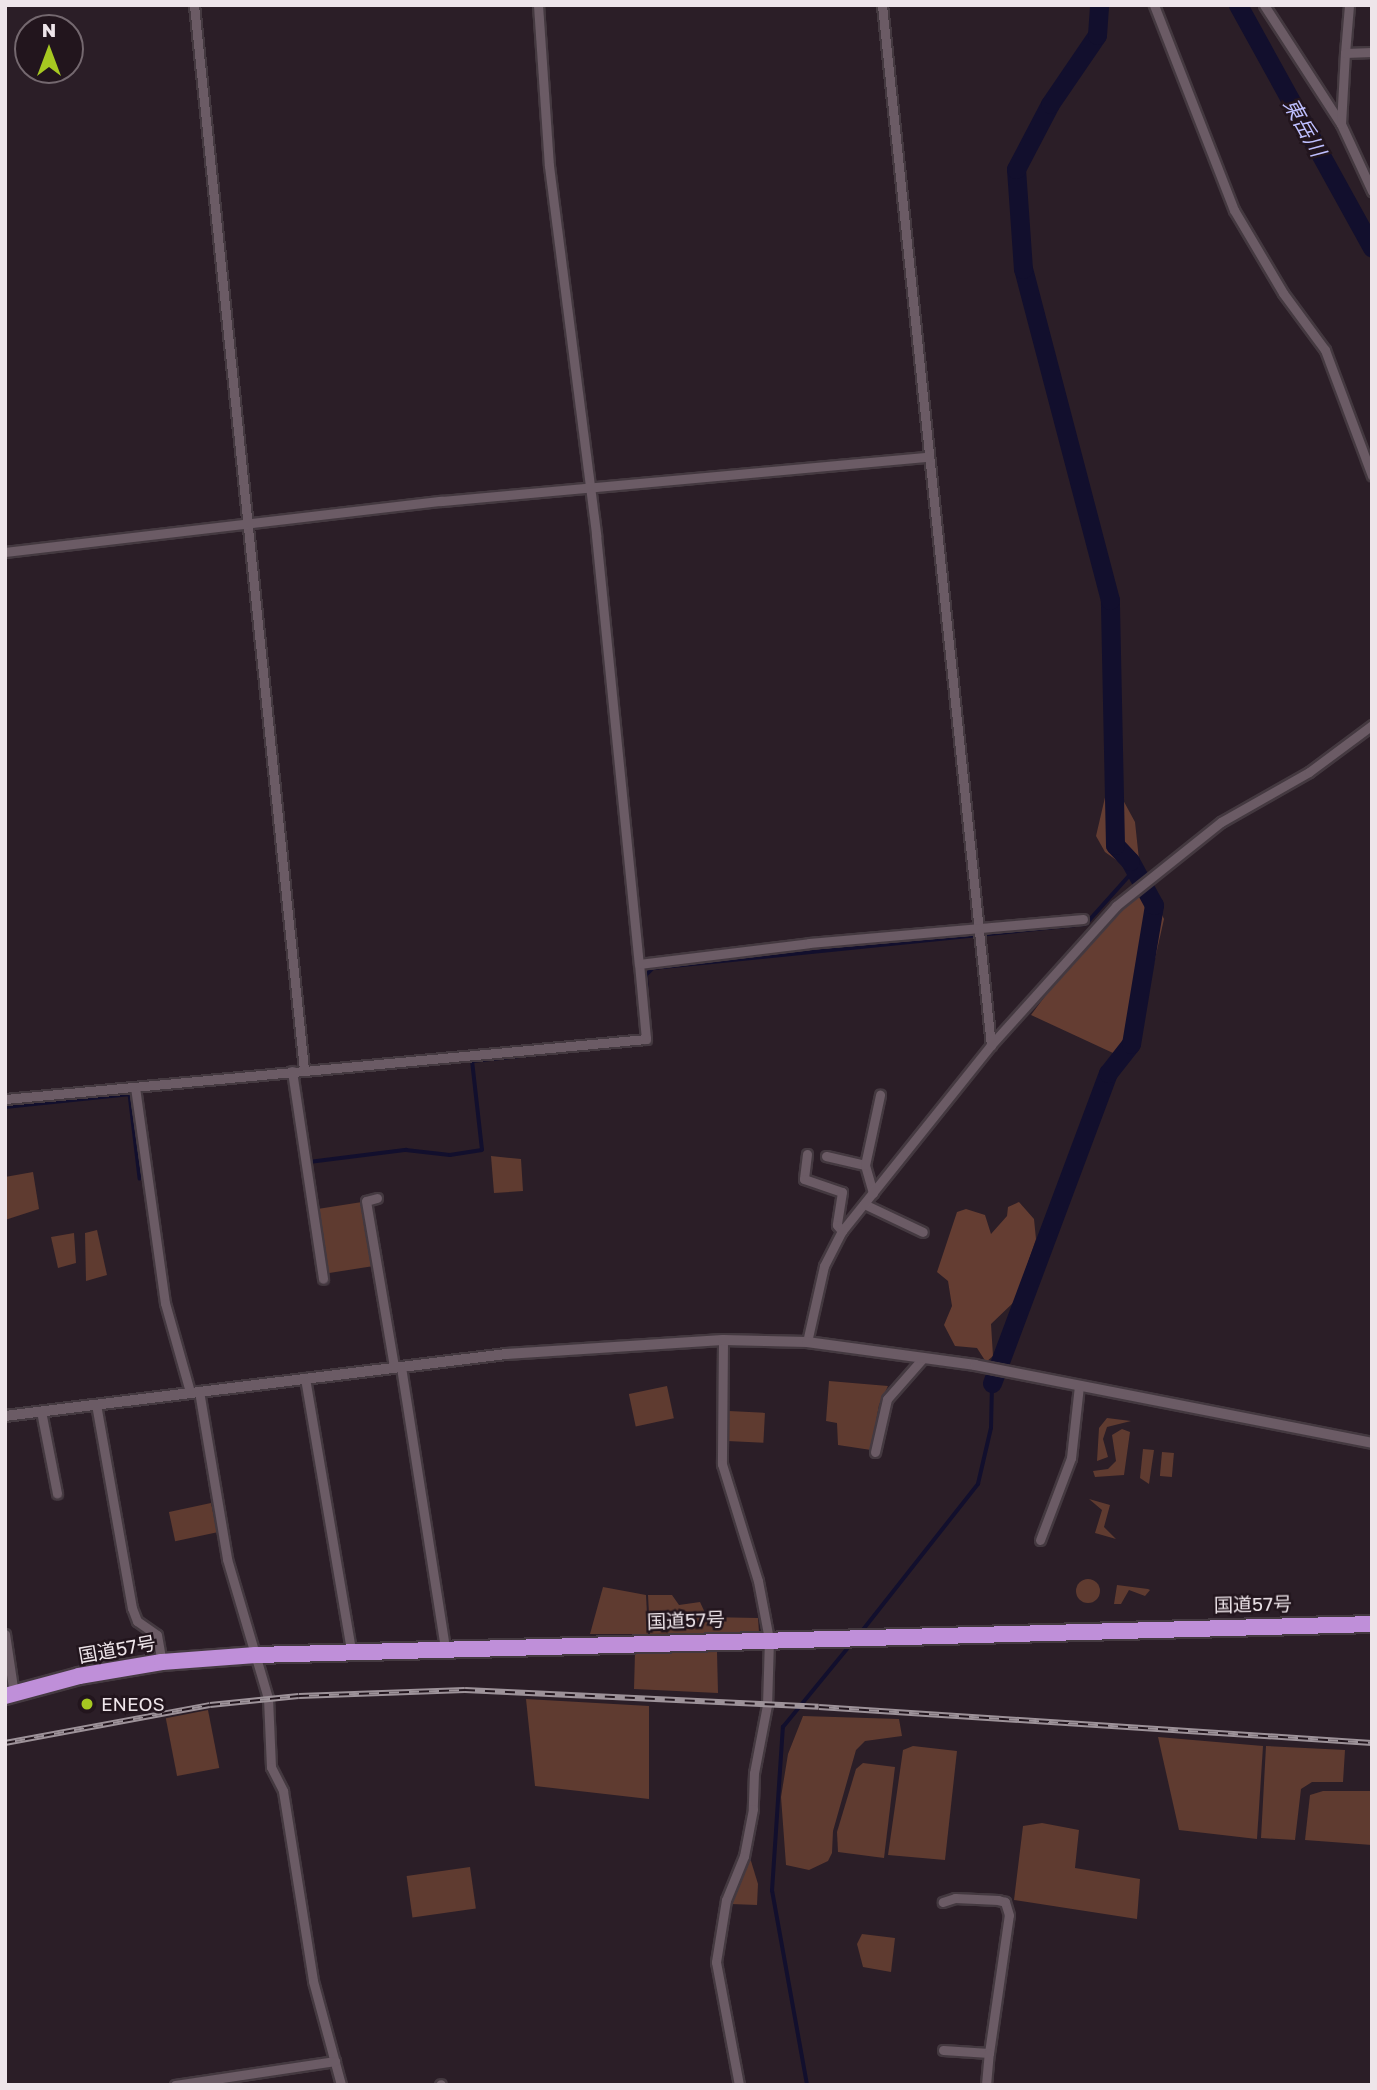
<!DOCTYPE html>
<html>
<head>
<meta charset="utf-8">
<style>
  body { margin:0 }
  #map { position:relative; width:1377px; height:2090px; overflow:hidden; background:#2b1e27; font-family:"Golos Text","Noto Sans JP",sans-serif }
  div>[style] { position:absolute }
  .green>* { inset:0; background:#5f3b30; transform-origin:0 0 }
  .round { border-radius:50% }
  .forest>* { inset:0; background:#643d32 }
  .stream>* { height:3.5px; margin:-1.75px; padding:0 1.75px; transform-origin:1.75px; border-radius:1.75px; background:#120f2d }
  .river>* { height:19px; margin:-9.5px; padding:0 9.5px; transform-origin:9.5px; border-radius:9.5px; background:#120f2d }
  .roads { filter:drop-shadow(2px 0 #443940) drop-shadow(-2px 0 #443940) drop-shadow(0 2px #443940) drop-shadow(0 -2px #443940) }
  .minor>* { height:9px; margin:-4.5px; padding:0 4.5px; transform-origin:4.5px; border-radius:4.5px; background:#6b5b65 }
  .tertiary>* { height:10px; margin:-5px; padding:0 5px; transform-origin:5px; border-radius:5px; background:#6b5b65 }
  .trunk>* { height:16px; margin:-8px; padding:0 8px; transform-origin:8px; border-radius:8px; background:#bf8fd9 }
  .rail>* { height:6px; margin-top:-3px; transform-origin:0; background:repeating-linear-gradient(90deg,#22151d 0 10px,#9d9299 0 20px); box-sizing:border-box; border-block:2px solid #9d9299 }
  .dots>* { width:19px; height:19px; translate:-50% -50%; box-sizing:border-box; border:4px solid #22151d; border-radius:50% }
  span { translate:-50% -50%; white-space:nowrap; text-align:center; line-height:1.15; -webkit-text-stroke:5px #22151d; paint-order:stroke }
  .street-label { font-size:19px; color:#eee5ea }
  .poi-label { font-size:19px; color:#eee5ea }
  .left { translate:0 -50%; text-align:left }
  .water-label { font-size:21px; color:#bebfff; font-style:italic }
  .frame { position:absolute; inset:0; border:7px solid #eee5ea; pointer-events:none }
  .north { position:absolute; left:14px; top:14px; width:70px; height:70px; box-sizing:border-box; background:#22151d; border:2px solid #74686f; border-radius:50%; rotate:0deg; font-size:19px; font-weight:700; line-height:28px; text-align:center; color:#eee5ea }
  .north::after { content:''; display:block; margin:auto; width:24px; height:32px; background:#a6c821; clip-path:polygon(50% 0,100% 100%,50% 72%,0 100%) }
</style>
</head>
<body>
<div id="map">
  <div class="green">
    <div style="clip-path:polygon(491px 1156px,521px 1159px,523px 1191px,494px 1193px)"></div>
    <div style="clip-path:polygon(33px 1172px,39px 1209px,5px 1220px,5px 1177px)"></div>
    <div style="left:362px;top:1202px;width:65px;height:45px;rotate:81deg"></div>
    <div style="clip-path:polygon(97px 1230px,107px 1275px,86px 1281px,85px 1233px)"></div>
    <div style="clip-path:polygon(74px 1233px,76px 1263px,58px 1268px,51px 1237px)"></div>
    <div style="clip-path:polygon(829px 1381px,888px 1386px,879px 1405px,871px 1450px,838px 1445px,837px 1423px,826px 1421px)"></div>
    <div style="left:667px;top:1386px;width:33px;height:39px;rotate:78deg"></div>
    <div style="left:729px;top:1411px;width:36px;height:30px;rotate:3deg"></div>
    <div style="clip-path:polygon(1107px 1418px,1131px 1421px,1107px 1427px,1103px 1439px,1108px 1457px,1097px 1461px,1099px 1428px)"></div>
    <div style="clip-path:polygon(1122px 1429px,1130px 1432px,1124px 1475px,1095px 1477px,1093px 1471px,1108px 1469px,1116px 1461px,1112px 1435px)"></div>
    <div style="clip-path:polygon(1143px 1449px,1154px 1450px,1149px 1484px,1140px 1478px)"></div>
    <div style="left:1162px;top:1452px;width:12px;height:24px;rotate:5deg"></div>
    <div style="clip-path:polygon(1089px 1499px,1110px 1505px,1104px 1527px,1116px 1539px,1095px 1533px,1102px 1510px)"></div>
    <div style="left:211px;top:1503px;width:30px;height:43px;rotate:78deg"></div>
    <div class="round" style="left:1076px;top:1579px;width:24px;height:24px"></div>
    <div style="clip-path:polygon(1117px 1585px,1148px 1589px,1150px 1590px,1145px 1596px,1129px 1590px,1121px 1604px,1114px 1604px)"></div>
    <div style="clip-path:polygon(603px 1587px,646px 1595px,648px 1634px,590px 1634px)"></div>
    <div style="clip-path:polygon(648px 1595px,672px 1595px,679px 1605px,700px 1602px,707px 1617px,758px 1618px,759px 1632px,650px 1634px)"></div>
    <div style="clip-path:polygon(717px 1652px,718px 1693px,634px 1689px,635px 1653px)"></div>
    <div style="clip-path:polygon(526px 1699px,649px 1706px,649px 1799px,535px 1786px)"></div>
    <div style="left:208px;top:1710px;width:59px;height:43px;rotate:79deg"></div>
    <div style="clip-path:polygon(803px 1716px,899px 1719px,902px 1736px,865px 1741px,856px 1750px,833px 1831px,832px 1853px,828px 1861px,809px 1870px,786px 1865px,781px 1797px,788px 1754px)"></div>
    <div style="clip-path:polygon(1158px 1737px,1263px 1746px,1257px 1839px,1179px 1830px)"></div>
    <div style="clip-path:polygon(913px 1746px,957px 1751px,945px 1860px,888px 1855px,903px 1750px)"></div>
    <div style="clip-path:polygon(1266px 1746px,1345px 1750px,1343px 1782px,1312px 1782px,1301px 1789px,1295px 1840px,1261px 1838px)"></div>
    <div style="clip-path:polygon(863px 1763px,895px 1767px,884px 1858px,838px 1852px,837px 1832px,856px 1769px)"></div>
    <div style="clip-path:polygon(1323px 1791px,1372px 1791px,1372px 1845px,1305px 1840px,1310px 1795px)"></div>
    <div style="clip-path:polygon(1042px 1823px,1079px 1830px,1075px 1868px,1140px 1879px,1137px 1919px,1014px 1900px,1023px 1826px)"></div>
    <div style="clip-path:polygon(746px 1858px,751px 1861px,758px 1884px,757px 1905px,731px 1904px)"></div>
    <div style="left:470px;top:1867px;width:42px;height:64px;rotate:82deg"></div>
    <div style="clip-path:polygon(862px 1934px,895px 1938px,891px 1972px,863px 1967px,857px 1944px)"></div>
  </div>
  <div class="forest">
    <div style="clip-path:polygon(1110px 776px,1135px 822px,1140px 869px,1164px 919px,1139px 1030px,1113px 1053px,1031px 1015px,1113px 905px,1146px 894px,1133px 872px,1105px 852px,1096px 836px)"></div>
    <div style="clip-path:polygon(1019px 1202px,1034px 1219px,1036px 1239px,1015px 1301px,991px 1324px,993px 1356px,986px 1362px,977px 1348px,955px 1346px,944px 1325px,952px 1306px,948px 1281px,937px 1272px,957px 1212px,966px 1209px,985px 1215px,991px 1234px,1007px 1216px,1008px 1207px)"></div>
  </div>
  <div class="stream">
    <div style="left:5px;top:1107px;width:126px;rotate:-5.9deg"></div>
    <div style="left:130px;top:1094px;width:85px;rotate:83.2deg"></div>
    <div style="left:309px;top:1162px;width:98px;rotate:-7.1deg"></div>
    <div style="left:406px;top:1150px;width:44px;rotate:6.5deg"></div>
    <div style="left:450px;top:1155px;width:32px;rotate:-9deg"></div>
    <div style="left:482px;top:1150px;width:90px;rotate:-96.4deg"></div>
    <div style="left:472px;top:1061px;width:178px;rotate:-6.1deg"></div>
    <div style="left:649px;top:1042px;width:67px;rotate:-92.6deg"></div>
    <div style="left:646px;top:975px;width:10px;rotate:-45deg"></div>
    <div style="left:653px;top:968px;width:435px;rotate:-5.8deg"></div>
    <div style="left:1086px;top:924px;width:63px;rotate:-48.2deg"></div>
    <div style="left:862px;top:1631px;width:187px;rotate:-51.7deg"></div>
    <div style="left:978px;top:1484px;width:57px;rotate:-76.9deg"></div>
    <div style="left:991px;top:1428px;width:45px;rotate:-88.7deg"></div>
    <div style="left:807px;top:2085px;width:197px;rotate:-100.2deg"></div>
    <div style="left:772px;top:1891px;width:164px;rotate:-86.2deg"></div>
    <div style="left:783px;top:1727px;width:109px;rotate:-50.6deg"></div>
  </div>
  <div class="river">
    <div style="left:1238px;top:5px;width:277px;rotate:61.1deg"></div>
    <div style="left:992px;top:1383px;width:331px;rotate:-69.5deg"></div>
    <div style="left:1108px;top:1073px;width:37px;rotate:-52deg"></div>
    <div style="left:1131px;top:1044px;width:141px;rotate:-80.6deg"></div>
    <div style="left:1154px;top:905px;width:50px;rotate:-118.6deg"></div>
    <div style="left:1130px;top:861px;width:22px;rotate:-133deg"></div>
    <div style="left:1115px;top:845px;width:245px;rotate:-91.2deg"></div>
    <div style="left:1110px;top:600px;width:342px;rotate:-104.7deg"></div>
    <div style="left:1023px;top:269px;width:100px;rotate:-94deg"></div>
    <div style="left:1016px;top:169px;width:73px;rotate:-62.4deg"></div>
    <div style="left:1050px;top:104px;width:83px;rotate:-55.7deg"></div>
    <div style="left:1097px;top:35px;width:30px;rotate:-86deg"></div>
  </div>
  <div class="roads">
    <div class="minor">
      <div style="left:194px;top:5px;width:1071px;rotate:84.1deg"></div>
      <div style="left:538px;top:5px;width:161px;rotate:86.1deg"></div>
      <div style="left:549px;top:166px;width:372px;rotate:82.7deg"></div>
      <div style="left:596px;top:535px;width:431px;rotate:84.3deg"></div>
      <div style="left:882px;top:5px;width:1046px;rotate:84.02deg"></div>
      <div style="left:1154px;top:5px;width:220px;rotate:68.7deg"></div>
      <div style="left:1234px;top:210px;width:96px;rotate:59.4deg"></div>
      <div style="left:1283px;top:293px;width:71px;rotate:53.6deg"></div>
      <div style="left:1325px;top:350px;width:134px;rotate:69.5deg"></div>
      <div style="left:1264px;top:5px;width:142px;rotate:57.1deg"></div>
      <div style="left:1341px;top:124px;width:74px;rotate:65.2deg"></div>
      <div style="left:1345px;top:53px;width:48px;rotate:-85.2deg"></div>
      <div style="left:1341px;top:124px;width:71px;rotate:-86.8deg"></div>
      <div style="left:1345px;top:53px;width:27px;rotate:-2deg"></div>
      <div style="left:5px;top:552px;width:439px;rotate:-6.7deg"></div>
      <div style="left:441px;top:501px;width:490px;rotate:-5.2deg"></div>
      <div style="left:292px;top:1071px;width:210px;rotate:81.5deg"></div>
      <div style="left:135px;top:1087px;width:218px;rotate:82.1deg"></div>
      <div style="left:165px;top:1303px;width:92px;rotate:74.3deg"></div>
      <div style="left:5px;top:1099px;width:644px;rotate:-5.35deg"></div>
      <div style="left:646px;top:1039px;width:75px;rotate:-95.3deg"></div>
      <div style="left:639px;top:964px;width:171px;rotate:-7deg"></div>
      <div style="left:809px;top:943px;width:275px;rotate:-5deg"></div>
      <div style="left:807px;top:1154px;width:25px;rotate:97deg"></div>
      <div style="left:804px;top:1179px;width:40px;rotate:18.9deg"></div>
      <div style="left:842px;top:1192px;width:33px;rotate:99deg"></div>
      <div style="left:837px;top:1225px;width:8px;rotate:50deg"></div>
      <div style="left:826px;top:1156px;width:40px;rotate:13deg"></div>
      <div style="left:873px;top:1193px;width:29px;rotate:-106deg"></div>
      <div style="left:865px;top:1165px;width:72px;rotate:-77.9deg"></div>
      <div style="left:377px;top:1198px;width:11px;rotate:165deg"></div>
      <div style="left:366px;top:1201px;width:168px;rotate:80.4deg"></div>
      <div style="left:864px;top:1204px;width:65px;rotate:25.4deg"></div>
      <div style="left:723px;top:1340px;width:124px;rotate:90.5deg"></div>
      <div style="left:722px;top:1464px;width:122px;rotate:72.9deg"></div>
      <div style="left:758px;top:1581px;width:59px;rotate:79.3deg"></div>
      <div style="left:769px;top:1639px;width:66px;rotate:91.7deg"></div>
      <div style="left:767px;top:1705px;width:69px;rotate:100.8deg"></div>
      <div style="left:754px;top:1773px;width:36px;rotate:92deg"></div>
      <div style="left:753px;top:1809px;width:48px;rotate:100.8deg"></div>
      <div style="left:744px;top:1856px;width:48px;rotate:112.2deg"></div>
      <div style="left:726px;top:1900px;width:63px;rotate:99.2deg"></div>
      <div style="left:716px;top:1962px;width:125px;rotate:79.4deg"></div>
      <div style="left:807px;top:1342px;width:78px;rotate:-77.4deg"></div>
      <div style="left:824px;top:1266px;width:39px;rotate:-63deg"></div>
      <div style="left:842px;top:1231px;width:238px;rotate:-51.3deg"></div>
      <div style="left:991px;top:1045px;width:187px;rotate:-48deg"></div>
      <div style="left:1116px;top:906px;width:134px;rotate:-38.7deg"></div>
      <div style="left:1221px;top:822px;width:101px;rotate:-29.6deg"></div>
      <div style="left:1309px;top:772px;width:79px;rotate:-36.7deg"></div>
      <div style="left:401px;top:1367px;width:284px;rotate:81.1deg"></div>
      <div style="left:305px;top:1378px;width:277px;rotate:80.4deg"></div>
      <div style="left:199px;top:1391px;width:170px;rotate:80.5deg"></div>
      <div style="left:227px;top:1559px;width:145px;rotate:73.6deg"></div>
      <div style="left:268px;top:1698px;width:69px;rotate:87.5deg"></div>
      <div style="left:271px;top:1767px;width:27px;rotate:63deg"></div>
      <div style="left:283px;top:1791px;width:192px;rotate:81deg"></div>
      <div style="left:313px;top:1981px;width:108px;rotate:74.9deg"></div>
      <div style="left:96px;top:1404px;width:207px;rotate:80deg"></div>
      <div style="left:132px;top:1608px;width:14px;rotate:69deg"></div>
      <div style="left:137px;top:1621px;width:24px;rotate:35deg"></div>
      <div style="left:157px;top:1635px;width:27px;rotate:80deg"></div>
      <div style="left:41px;top:1411px;width:84px;rotate:79deg"></div>
      <div style="left:875px;top:1452px;width:54px;rotate:-77.2deg"></div>
      <div style="left:887px;top:1399px;width:55px;rotate:-48.7deg"></div>
      <div style="left:1040px;top:1540px;width:88px;rotate:-69.3deg"></div>
      <div style="left:1071px;top:1458px;width:72px;rotate:-83.7deg"></div>
      <div style="left:5px;top:1634px;width:61px;rotate:81.5deg"></div>
      <div style="left:943px;top:2050px;width:46px;rotate:3.7deg"></div>
      <div style="left:989px;top:2053px;width:139px;rotate:-81.8deg"></div>
      <div style="left:1009px;top:1915px;width:14px;rotate:-107deg"></div>
      <div style="left:1005px;top:1902px;width:7px;rotate:-164deg"></div>
      <div style="left:998px;top:1900px;width:43px;rotate:-177.3deg"></div>
      <div style="left:955px;top:1898px;width:13px;rotate:162deg"></div>
      <div style="left:175px;top:2085px;width:162px;rotate:-8.5deg"></div>
      <div style="left:440px;top:2085px;width:1px;rotate:-45deg"></div>
      <div style="left:986px;top:2085px;width:32px;rotate:-85deg"></div>
    </div>
    <div class="tertiary">
      <div style="left:5px;top:1416px;width:505px;rotate:-7.05deg"></div>
      <div style="left:506px;top:1354px;width:217px;rotate:-3.7deg"></div>
      <div style="left:723px;top:1340px;width:84px;rotate:1.4deg"></div>
      <div style="left:807px;top:1342px;width:170px;rotate:7.8deg"></div>
      <div style="left:975px;top:1365px;width:405px;rotate:11.1deg"></div>
    </div>
    <div class="trunk">
      <div style="left:5px;top:1696px;width:77px;rotate:-15.1deg"></div>
      <div style="left:79px;top:1676px;width:84px;rotate:-9.6deg"></div>
      <div style="left:162px;top:1662px;width:94px;rotate:-4.3deg"></div>
      <div style="left:256px;top:1655px;width:1116px;rotate:-1.59deg"></div>
    </div>
  </div>
  <div class="rail">
    <div style="left:5px;top:1743px;width:208px;rotate:-10.5deg"></div>
    <div style="left:210px;top:1705px;width:89px;rotate:-5.8deg"></div>
    <div style="left:299px;top:1696px;width:166px;rotate:-2.1deg"></div>
    <div style="left:465px;top:1690px;width:354px;rotate:2.7deg"></div>
    <div style="left:819px;top:1707px;width:554px;rotate:3.72deg"></div>
  </div>
  <div class="dots">
    <div style="left:87px;top:1704px;background:#a6c821"></div>
  </div>
  <div class="street-label">
    <span style="left:1253px;top:1604px;rotate:-1deg">国道57号</span>
    <span style="left:686px;top:1620px;rotate:-2deg">国道57号</span>
    <span style="left:117px;top:1649px;rotate:-10deg">国道57号</span>
  </div>
  <div class="poi-label">
    <span class="left" style="left:101px;top:1704px">ENEOS</span>
  </div>
  <div class="water-label">
    <span style="left:1305px;top:127px;rotate:61deg">東岳川</span>
  </div>
  <div class="frame"></div>
  <div class="north">N</div>
</div>
</body>
</html>
